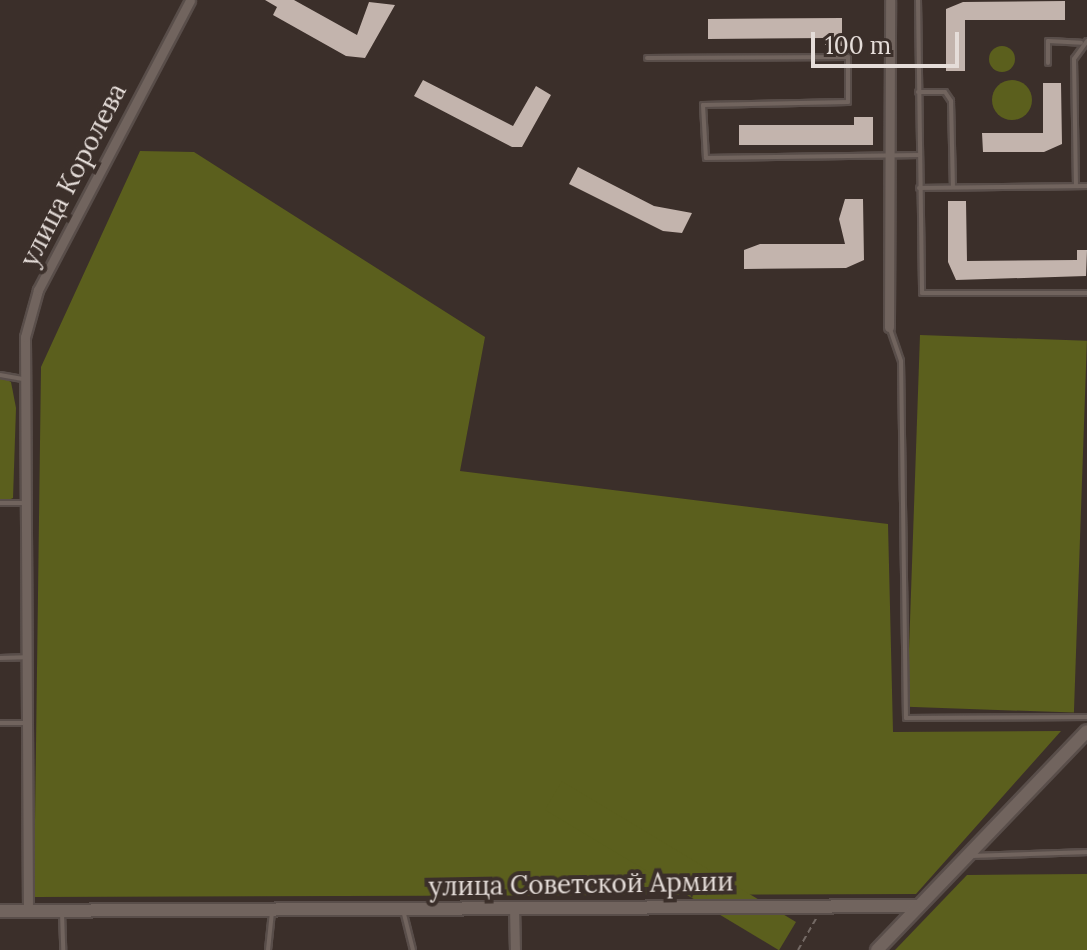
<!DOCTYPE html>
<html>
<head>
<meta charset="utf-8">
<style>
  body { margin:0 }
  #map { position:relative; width:1087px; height:950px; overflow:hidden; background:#3b2f2a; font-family:Lora,serif }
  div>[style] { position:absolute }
  .green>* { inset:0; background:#5b5f1d; transform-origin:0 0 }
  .round { border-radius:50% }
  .building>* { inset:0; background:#c3b4ad }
  .path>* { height:2px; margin-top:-1px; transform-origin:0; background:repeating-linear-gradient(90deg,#736964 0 6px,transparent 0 10px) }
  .roads { filter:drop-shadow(2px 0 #594e4a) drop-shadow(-2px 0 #594e4a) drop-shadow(0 2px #594e4a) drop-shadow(0 -2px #594e4a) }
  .lane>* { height:4px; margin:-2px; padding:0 2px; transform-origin:2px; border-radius:2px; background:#71645e }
  .street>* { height:9px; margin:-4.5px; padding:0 4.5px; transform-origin:4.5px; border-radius:4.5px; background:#71645e }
  .secondary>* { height:12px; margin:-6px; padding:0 6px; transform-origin:6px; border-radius:6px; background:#71645e }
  span { translate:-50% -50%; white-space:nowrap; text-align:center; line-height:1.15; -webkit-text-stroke:8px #3b2f2a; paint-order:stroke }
  .street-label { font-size:26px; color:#e5ddd9 }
  .scale { position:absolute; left:811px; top:32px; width:148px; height:36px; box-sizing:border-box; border:4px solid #e5ddd9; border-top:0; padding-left:10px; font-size:24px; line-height:28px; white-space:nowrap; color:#e5ddd9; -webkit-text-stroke:6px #3b2f2a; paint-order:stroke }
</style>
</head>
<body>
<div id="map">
  <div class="green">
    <div class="round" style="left:989px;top:46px;width:26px;height:26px"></div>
    <div class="round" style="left:992px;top:80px;width:40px;height:40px"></div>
    <div style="clip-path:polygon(140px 151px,194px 152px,485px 337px,460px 471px,888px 524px,893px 732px,1061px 731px,916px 894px,34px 897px,41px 367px)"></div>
    <div style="left:920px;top:335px;width:167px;height:372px;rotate:2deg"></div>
    <div style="clip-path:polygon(0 376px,11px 382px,16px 408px,13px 498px,0 504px)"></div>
    <div style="clip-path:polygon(1087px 874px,1087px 950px,895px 950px,967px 875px)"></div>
    <div style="left:796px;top:922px;width:33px;height:273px;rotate:121deg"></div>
  </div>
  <div class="building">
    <div style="clip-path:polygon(265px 0,294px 0,357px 35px,369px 2px,395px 5px,365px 58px,346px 56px,273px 15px,277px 7px)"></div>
    <div style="clip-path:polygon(1065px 1px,1065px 20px,965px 20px,965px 71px,946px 71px,946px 9px,963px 2px)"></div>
    <div style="clip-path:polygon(842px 18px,842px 46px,825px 45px,825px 38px,708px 39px,708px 19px)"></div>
    <div style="clip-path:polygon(423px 80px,513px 126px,536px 86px,551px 95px,522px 147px,512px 147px,414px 96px)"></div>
    <div style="clip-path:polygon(1043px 83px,1061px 83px,1062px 144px,1044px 152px,983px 152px,982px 133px,1043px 133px)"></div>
    <div style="clip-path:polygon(854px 117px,873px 117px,873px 145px,739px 145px,739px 125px,854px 125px)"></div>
    <div style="clip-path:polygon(578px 167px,654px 206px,692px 213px,682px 233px,663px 231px,569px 184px)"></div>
    <div style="clip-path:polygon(845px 199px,863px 199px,864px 260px,846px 268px,744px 269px,744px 250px,760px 244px,845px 244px,839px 219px)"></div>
    <div style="clip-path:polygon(948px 201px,966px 201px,967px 261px,1077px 260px,1077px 250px,1087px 250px,1086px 276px,956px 280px,948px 262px)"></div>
  </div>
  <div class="path">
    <div style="left:798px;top:950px;width:38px;rotate:-60deg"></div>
  </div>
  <div class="roads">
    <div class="lane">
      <div style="left:918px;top:0;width:293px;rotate:89.2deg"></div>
      <div style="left:922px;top:293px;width:165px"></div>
      <div style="left:647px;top:58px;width:201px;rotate:-0.3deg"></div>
      <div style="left:848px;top:57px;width:45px;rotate:90deg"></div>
      <div style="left:848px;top:102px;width:145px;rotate:178.8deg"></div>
      <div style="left:703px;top:105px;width:53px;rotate:86.8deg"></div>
      <div style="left:706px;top:158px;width:213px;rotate:-0.8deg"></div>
      <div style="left:1048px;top:63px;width:22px;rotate:-90deg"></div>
      <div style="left:1048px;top:41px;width:33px;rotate:3deg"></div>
      <div style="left:918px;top:92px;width:27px"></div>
      <div style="left:945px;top:92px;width:11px;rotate:56deg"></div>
      <div style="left:951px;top:101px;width:86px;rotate:88.7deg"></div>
      <div style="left:1076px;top:186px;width:127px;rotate:-90.9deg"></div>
      <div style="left:1074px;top:59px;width:22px;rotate:-54deg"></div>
      <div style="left:919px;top:188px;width:168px;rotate:-0.7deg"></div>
      <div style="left:890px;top:329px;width:34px;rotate:71deg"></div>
      <div style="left:901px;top:361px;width:357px;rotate:89.2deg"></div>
      <div style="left:906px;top:718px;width:181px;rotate:-0.3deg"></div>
      <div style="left:0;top:375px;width:23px;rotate:10deg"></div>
      <div style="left:0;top:503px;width:23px"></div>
      <div style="left:0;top:658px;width:25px;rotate:-2deg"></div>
      <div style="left:0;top:723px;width:25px"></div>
      <div style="left:973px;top:856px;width:114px;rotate:-2deg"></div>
      <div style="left:403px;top:910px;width:41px;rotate:76deg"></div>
      <div style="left:62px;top:913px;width:37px;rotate:88deg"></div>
      <div style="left:268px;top:950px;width:37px;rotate:-84deg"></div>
    </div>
    <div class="street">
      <div style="left:889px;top:327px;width:327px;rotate:-89.8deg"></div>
      <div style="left:514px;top:907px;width:43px;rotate:88.7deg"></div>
      <div style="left:28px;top:911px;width:574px;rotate:-90.3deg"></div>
      <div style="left:25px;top:337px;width:49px;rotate:-74.5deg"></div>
      <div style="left:38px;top:290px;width:327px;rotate:-62.3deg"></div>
    </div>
    <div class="secondary">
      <div style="left:0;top:911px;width:918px;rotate:-0.31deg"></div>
      <div style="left:877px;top:950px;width:303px;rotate:-46.2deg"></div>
    </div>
  </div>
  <div class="street-label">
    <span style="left:73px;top:175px;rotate:-63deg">улица Королева</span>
    <span style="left:581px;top:884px;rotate:-1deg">улица Советской Армии</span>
  </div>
  <div class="scale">100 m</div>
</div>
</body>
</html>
